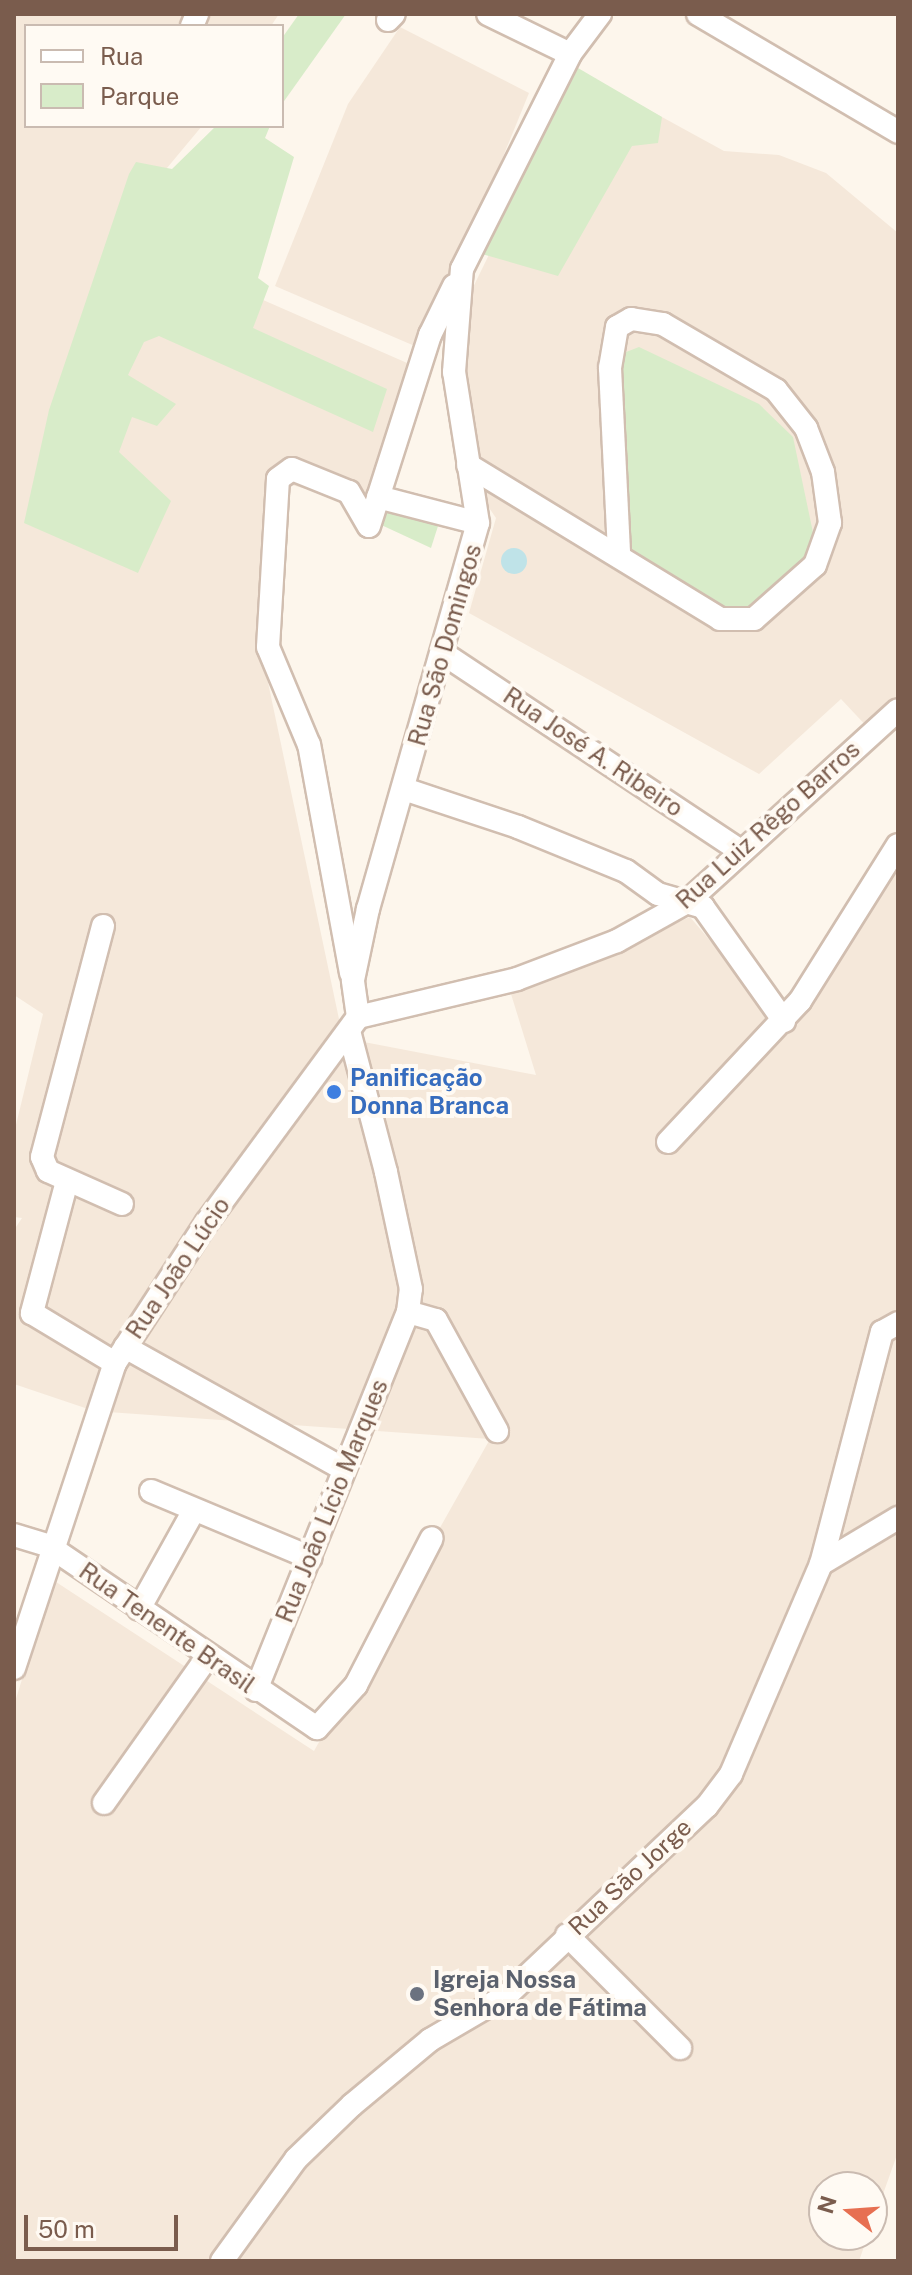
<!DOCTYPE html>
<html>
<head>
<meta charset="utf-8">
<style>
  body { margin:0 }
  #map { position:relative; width:912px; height:2275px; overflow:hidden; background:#fdf6ec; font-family:"Public Sans",sans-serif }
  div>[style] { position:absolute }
  .residential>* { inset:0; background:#f5e8da }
  .green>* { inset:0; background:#d8ecc9 }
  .water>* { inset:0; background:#bfe3e8 }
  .round { border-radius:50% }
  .roads { filter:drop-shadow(2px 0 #d1beb0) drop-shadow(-2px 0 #d1beb0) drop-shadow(0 2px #d1beb0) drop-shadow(0 -2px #d1beb0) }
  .minor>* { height:22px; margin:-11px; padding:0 11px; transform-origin:11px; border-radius:11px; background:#fff }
  .dots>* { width:22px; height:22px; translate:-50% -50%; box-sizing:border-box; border:4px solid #fffaf3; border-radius:50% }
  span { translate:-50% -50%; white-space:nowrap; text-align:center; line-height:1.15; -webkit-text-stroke:8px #fffaf3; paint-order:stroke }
  .street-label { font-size:24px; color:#7a5c4d }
  .shop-label { font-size:24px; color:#366cbe; font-weight:700 }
  .left { translate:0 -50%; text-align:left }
  .worship-label { font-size:24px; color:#5b616d; font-weight:700 }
  .frame { position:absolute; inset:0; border:16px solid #7a5c4d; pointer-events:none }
  .legend { position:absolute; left:24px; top:24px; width:260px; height:104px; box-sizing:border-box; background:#fffaf3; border:2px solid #cabbb1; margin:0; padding:10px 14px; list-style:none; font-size:24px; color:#7a5c4d }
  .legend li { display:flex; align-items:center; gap:16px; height:40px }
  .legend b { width:40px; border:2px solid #cabbb1 }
  .north { position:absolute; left:808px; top:2171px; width:80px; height:80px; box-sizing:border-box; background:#fffaf3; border:2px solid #cabbb1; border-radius:50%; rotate:287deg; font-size:22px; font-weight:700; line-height:32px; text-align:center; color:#7a5c4d }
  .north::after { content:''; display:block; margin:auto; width:28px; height:36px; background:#e76f51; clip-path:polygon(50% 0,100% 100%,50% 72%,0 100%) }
  .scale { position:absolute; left:24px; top:2215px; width:154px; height:36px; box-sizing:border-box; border:4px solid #7a5c4d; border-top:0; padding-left:10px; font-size:24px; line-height:28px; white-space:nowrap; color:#7a5c4d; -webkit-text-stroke:6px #fffaf3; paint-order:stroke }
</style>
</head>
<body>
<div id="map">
  <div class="residential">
    <div style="clip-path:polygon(14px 14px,279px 14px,271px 26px,26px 26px,26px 126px,202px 126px,112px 234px,414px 366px,407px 409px,360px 503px,280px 482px,258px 635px,343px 1038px,536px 1075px,511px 994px,690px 917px,786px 1030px,898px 852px,898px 2152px,872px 2225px,872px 2187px,824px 2187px,824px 2235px,868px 2235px,859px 2261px,14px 2261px,14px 1705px,53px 1580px,314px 1751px,490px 1439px,94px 1411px,14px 1384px,14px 1230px,22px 1218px,14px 1217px,14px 1133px,43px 1014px,14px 995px)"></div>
    <div style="clip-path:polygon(400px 27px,529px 93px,424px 350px,275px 286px,348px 104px)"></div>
    <div style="clip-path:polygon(598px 82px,724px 151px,779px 155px,826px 173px,898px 233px,898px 708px,871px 731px,841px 699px,759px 774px,469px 613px,496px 518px,479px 493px,459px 316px,525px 181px)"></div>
  </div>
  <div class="green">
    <div style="clip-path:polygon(299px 14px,346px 14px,282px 104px,282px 38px)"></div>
    <div style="clip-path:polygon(578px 68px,662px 117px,658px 143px,632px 146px,558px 276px,482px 254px)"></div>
    <div style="clip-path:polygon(216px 126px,270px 126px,265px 138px,294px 157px,258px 278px,269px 286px,253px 328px,387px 389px,373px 432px,159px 336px,144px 342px,128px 375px,176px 404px,157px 426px,132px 417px,119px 452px,171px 501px,138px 573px,24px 523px,49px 410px,129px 174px,136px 162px,172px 169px)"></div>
    <div style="clip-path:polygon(639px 347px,759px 404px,793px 437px,816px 547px,807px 565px,738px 621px,637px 561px,627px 545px,621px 354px)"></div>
    <div style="clip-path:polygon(382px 505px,438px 526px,431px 548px,377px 523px)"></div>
  </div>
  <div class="water">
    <div class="round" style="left:501px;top:548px;width:26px;height:26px"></div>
  </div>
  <div class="roads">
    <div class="minor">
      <div style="left:488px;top:14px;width:91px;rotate:26deg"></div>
      <div style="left:698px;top:14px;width:232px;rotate:30.5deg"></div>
      <div style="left:388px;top:20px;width:8px;rotate:-45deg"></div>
      <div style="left:192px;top:26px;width:13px;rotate:-67deg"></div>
      <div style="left:468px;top:465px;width:295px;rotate:31.4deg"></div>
      <div style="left:720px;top:619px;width:34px"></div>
      <div style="left:754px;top:619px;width:81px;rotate:-41.5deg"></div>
      <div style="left:815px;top:565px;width:45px;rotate:-70.3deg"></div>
      <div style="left:830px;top:523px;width:51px;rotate:-97.8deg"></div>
      <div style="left:823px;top:472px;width:47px;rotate:-111.1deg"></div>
      <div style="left:806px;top:428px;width:48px;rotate:-128.3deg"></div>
      <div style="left:776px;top:390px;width:131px;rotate:-149.7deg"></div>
      <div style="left:663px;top:324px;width:32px;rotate:-171deg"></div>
      <div style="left:631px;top:319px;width:16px;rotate:150deg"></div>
      <div style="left:617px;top:327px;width:42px;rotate:99.7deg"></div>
      <div style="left:610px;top:368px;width:187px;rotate:87.2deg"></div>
      <div style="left:378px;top:497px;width:103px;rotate:14.6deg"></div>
      <div style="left:369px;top:526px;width:201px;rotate:-72.3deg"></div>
      <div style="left:430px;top:335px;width:55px;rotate:-63.9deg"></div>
      <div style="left:444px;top:654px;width:356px;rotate:33.6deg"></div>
      <div style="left:404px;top:789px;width:120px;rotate:18.4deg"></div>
      <div style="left:518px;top:827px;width:117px;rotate:22.2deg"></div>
      <div style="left:626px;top:871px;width:39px;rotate:36deg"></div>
      <div style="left:658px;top:894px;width:47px;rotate:16.1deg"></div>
      <div style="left:703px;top:907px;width:140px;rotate:54.6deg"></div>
      <div style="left:103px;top:926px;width:239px;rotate:104.8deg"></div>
      <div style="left:42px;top:1157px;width:15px;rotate:67deg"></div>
      <div style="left:48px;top:1171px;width:81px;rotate:24deg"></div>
      <div style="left:351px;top:973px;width:232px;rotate:-100.4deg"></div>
      <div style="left:309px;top:745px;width:106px;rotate:-112.7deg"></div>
      <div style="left:268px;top:647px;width:168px;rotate:-86.6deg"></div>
      <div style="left:278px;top:479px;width:17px;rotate:-36deg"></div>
      <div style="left:292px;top:469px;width:61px;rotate:22deg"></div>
      <div style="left:349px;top:492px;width:39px;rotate:60deg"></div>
      <div style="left:358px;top:1017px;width:37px;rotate:-98deg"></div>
      <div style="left:353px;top:980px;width:73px;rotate:-78.1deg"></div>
      <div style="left:368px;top:909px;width:401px;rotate:-74.1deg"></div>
      <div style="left:478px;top:523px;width:153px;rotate:-99deg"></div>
      <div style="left:454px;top:372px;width:103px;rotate:-85.6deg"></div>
      <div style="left:462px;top:269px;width:241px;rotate:-63.3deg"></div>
      <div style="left:570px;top:54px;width:50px;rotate:-53.1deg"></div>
      <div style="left:358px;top:1017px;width:163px;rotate:-13.4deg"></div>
      <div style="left:517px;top:979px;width:107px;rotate:-20.8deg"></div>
      <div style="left:617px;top:941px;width:80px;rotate:-29.1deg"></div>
      <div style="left:687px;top:902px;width:285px;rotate:-42.3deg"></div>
      <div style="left:668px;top:1142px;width:193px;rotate:-46.9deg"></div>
      <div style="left:800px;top:1001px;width:184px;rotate:-57.9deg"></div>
      <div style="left:67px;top:1181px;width:137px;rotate:104.9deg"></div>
      <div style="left:32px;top:1313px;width:97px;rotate:31.1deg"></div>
      <div style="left:408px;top:1312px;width:29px;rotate:16deg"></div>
      <div style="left:436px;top:1320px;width:127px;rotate:61.2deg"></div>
      <div style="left:125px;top:1347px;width:250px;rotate:29.2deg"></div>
      <div style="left:151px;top:1491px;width:173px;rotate:22.7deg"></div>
      <div style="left:14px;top:1535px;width:37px;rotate:17deg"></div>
      <div style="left:49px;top:1546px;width:324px;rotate:34.2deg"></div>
      <div style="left:317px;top:1728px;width:58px;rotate:-47.8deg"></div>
      <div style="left:356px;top:1685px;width:165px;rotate:-62.7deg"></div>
      <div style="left:821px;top:1564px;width:90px;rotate:-30.9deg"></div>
      <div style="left:139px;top:1609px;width:111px;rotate:-60.9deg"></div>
      <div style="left:14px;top:1668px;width:321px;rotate:-71.7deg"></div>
      <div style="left:115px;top:1363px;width:168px;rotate:-56.9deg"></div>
      <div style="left:207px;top:1222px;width:255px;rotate:-53.6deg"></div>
      <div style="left:256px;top:1690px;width:407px;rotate:-68.1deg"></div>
      <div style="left:408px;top:1312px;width:23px;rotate:-83deg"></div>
      <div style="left:411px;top:1289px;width:120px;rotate:-102.1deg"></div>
      <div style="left:386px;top:1172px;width:142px;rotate:-104.7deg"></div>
      <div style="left:104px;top:1803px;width:176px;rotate:-54.7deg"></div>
      <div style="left:567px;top:1935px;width:160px;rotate:45deg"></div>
      <div style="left:222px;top:2261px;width:126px;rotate:-54deg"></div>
      <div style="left:296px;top:2159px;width:78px;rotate:-44deg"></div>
      <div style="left:352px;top:2105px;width:102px;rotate:-39.8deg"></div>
      <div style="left:430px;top:2040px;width:89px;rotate:-30.3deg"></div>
      <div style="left:507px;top:1995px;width:275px;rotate:-43.4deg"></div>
      <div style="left:707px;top:1806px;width:40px;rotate:-53deg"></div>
      <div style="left:731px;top:1774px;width:228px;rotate:-66.8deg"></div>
      <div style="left:821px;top:1564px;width:240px;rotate:-75.3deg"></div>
      <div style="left:882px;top:1332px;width:18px;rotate:-29deg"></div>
    </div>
  </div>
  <div class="dots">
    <div style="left:334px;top:1092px;background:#3f7fe0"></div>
    <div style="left:417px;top:1994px;background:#6b7280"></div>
  </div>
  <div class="street-label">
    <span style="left:445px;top:645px;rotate:-74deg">Rua São Domingos</span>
    <span style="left:593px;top:752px;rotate:34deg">Rua José A. Ribeiro</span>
    <span style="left:768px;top:825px;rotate:-42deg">Rua Luiz Rêgo Barros</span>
    <span style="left:178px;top:1268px;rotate:-56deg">Rua João Lúcio</span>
    <span style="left:332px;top:1501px;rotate:-68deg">Rua João Lício Marques</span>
    <span style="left:167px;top:1628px;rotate:35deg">Rua Tenente Brasil</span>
    <span style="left:630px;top:1877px;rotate:-43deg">Rua São Jorge</span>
  </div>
  <div class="shop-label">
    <span class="left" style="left:350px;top:1092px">Panificação<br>Donna Branca</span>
  </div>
  <div class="worship-label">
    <span class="left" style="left:433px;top:1994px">Igreja Nossa<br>Senhora de Fátima</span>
  </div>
  <div class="frame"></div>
  <ul class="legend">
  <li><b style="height:10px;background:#fff"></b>Rua</li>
  <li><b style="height:22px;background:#d8ecc9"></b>Parque</li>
  </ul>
  <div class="north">N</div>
  <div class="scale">50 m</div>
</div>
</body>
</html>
